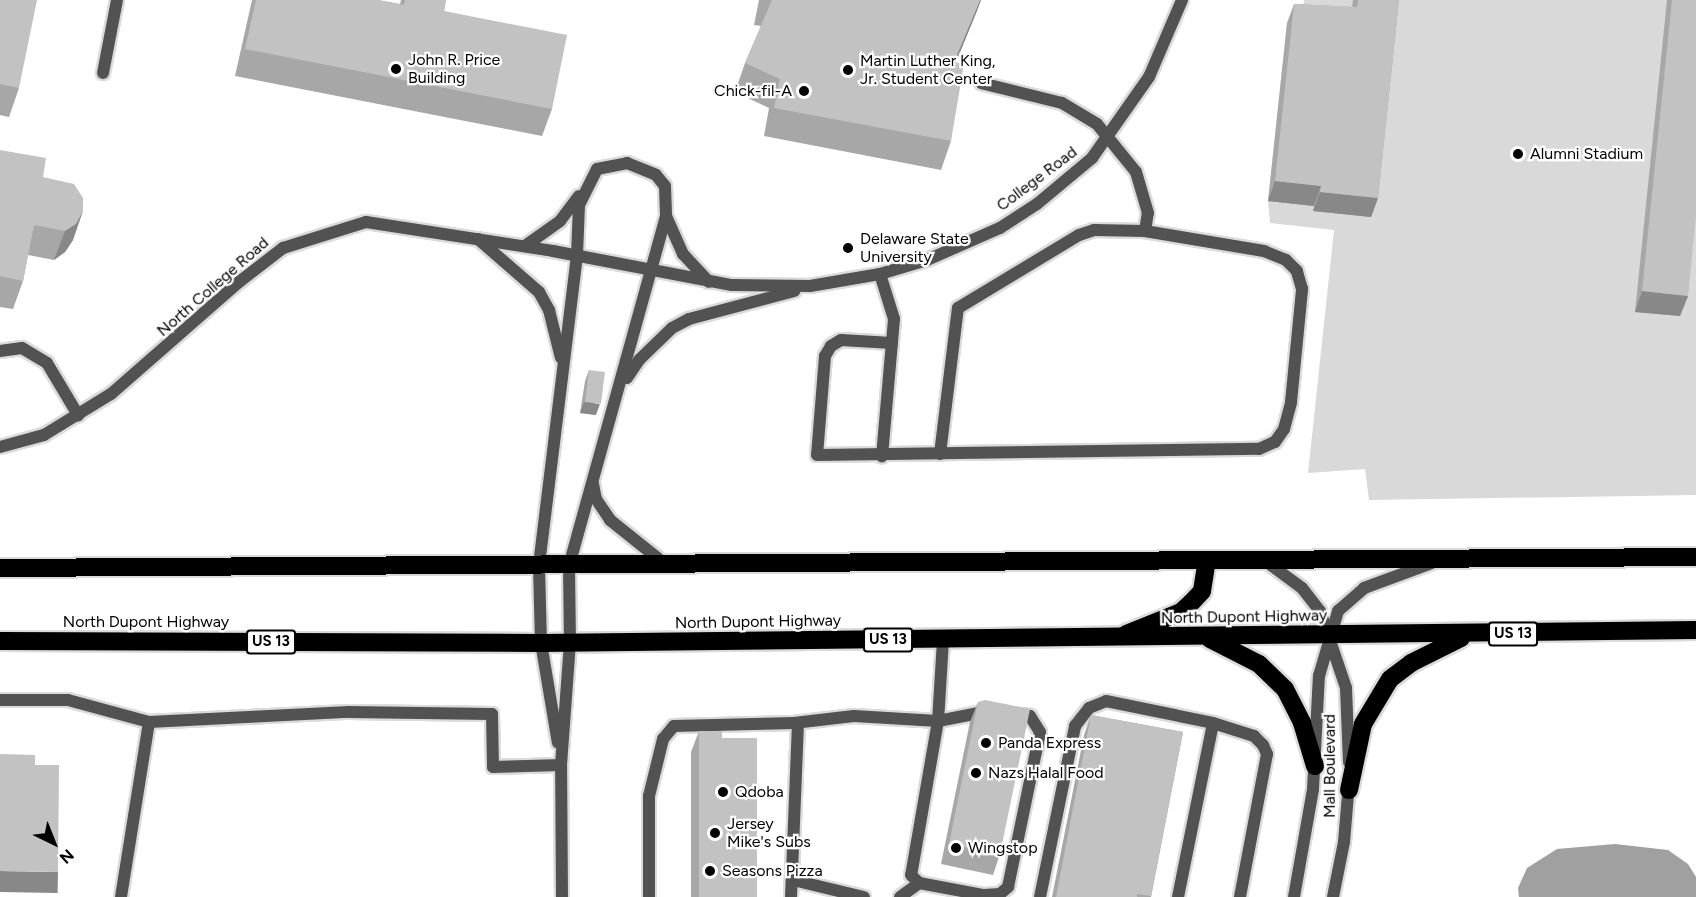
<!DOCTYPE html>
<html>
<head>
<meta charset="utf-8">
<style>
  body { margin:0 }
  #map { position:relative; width:1696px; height:897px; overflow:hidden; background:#fff; font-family:Figtree,sans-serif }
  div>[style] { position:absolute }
  .green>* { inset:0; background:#d9d9d9 }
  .water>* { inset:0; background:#a0a0a0 }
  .roads { filter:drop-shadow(2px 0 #dbdbdb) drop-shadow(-2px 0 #dbdbdb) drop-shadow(0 2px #dbdbdb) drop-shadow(0 -2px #dbdbdb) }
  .lane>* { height:12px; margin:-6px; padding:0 6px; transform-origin:6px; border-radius:6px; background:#525252 }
  .street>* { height:12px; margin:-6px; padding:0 6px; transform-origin:6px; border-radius:6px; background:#525252 }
  .highway>* { height:18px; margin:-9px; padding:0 9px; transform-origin:9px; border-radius:9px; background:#000 }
  .wall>* { inset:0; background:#a7a7a7 }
  .shaded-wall>* { inset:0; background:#888; transform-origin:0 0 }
  .building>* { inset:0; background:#c2c2c2; transform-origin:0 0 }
  .dots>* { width:16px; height:16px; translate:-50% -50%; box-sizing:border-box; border:3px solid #fff; border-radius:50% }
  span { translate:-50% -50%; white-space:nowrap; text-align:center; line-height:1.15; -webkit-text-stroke:4.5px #fff; paint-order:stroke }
  .shield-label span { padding:2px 4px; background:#fff; border:2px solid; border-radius:4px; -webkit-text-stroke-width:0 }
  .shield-label { font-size:15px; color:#000; font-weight:700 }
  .poi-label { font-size:16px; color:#000 }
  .left { translate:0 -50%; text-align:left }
  .right { translate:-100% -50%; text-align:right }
  .street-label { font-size:16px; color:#000 }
  .north { position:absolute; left:24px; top:813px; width:60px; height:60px; -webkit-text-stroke:4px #fff; paint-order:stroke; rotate:137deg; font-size:16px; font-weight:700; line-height:24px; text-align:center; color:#000 }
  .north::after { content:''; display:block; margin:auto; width:21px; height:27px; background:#000; clip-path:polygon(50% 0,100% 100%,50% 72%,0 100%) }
</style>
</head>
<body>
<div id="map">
  <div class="green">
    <div style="clip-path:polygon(1304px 0,1696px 0,1696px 495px,1369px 500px,1365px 469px,1308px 473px,1334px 230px,1270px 223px,1268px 201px,1287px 23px,1300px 24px)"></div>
  </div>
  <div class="water">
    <div style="clip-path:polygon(1615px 844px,1668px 850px,1688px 864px,1696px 877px,1696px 897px,1519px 897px,1518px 888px,1527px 868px,1557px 849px)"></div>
  </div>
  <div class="roads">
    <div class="lane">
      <div style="left:103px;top:73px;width:74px;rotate:-79.1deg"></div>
      <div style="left:880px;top:274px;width:47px;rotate:72.7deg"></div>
      <div style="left:894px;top:319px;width:138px;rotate:95deg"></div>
      <div style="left:892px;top:343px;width:51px;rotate:-176.6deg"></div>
      <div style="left:841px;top:340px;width:12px;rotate:149deg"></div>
      <div style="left:831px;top:346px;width:12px;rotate:121deg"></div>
      <div style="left:825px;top:356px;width:99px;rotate:94.6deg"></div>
      <div style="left:817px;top:455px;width:442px;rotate:-0.8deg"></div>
      <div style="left:1259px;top:449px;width:17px;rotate:-24deg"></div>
      <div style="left:1275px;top:442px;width:16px;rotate:-55deg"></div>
      <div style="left:1284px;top:429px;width:28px;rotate:-75deg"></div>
      <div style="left:1291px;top:402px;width:114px;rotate:-84.4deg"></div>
      <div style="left:1302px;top:289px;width:19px;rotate:-106deg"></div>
      <div style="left:1297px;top:271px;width:16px;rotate:-135deg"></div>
      <div style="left:1286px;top:260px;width:24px;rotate:-158deg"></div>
      <div style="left:1264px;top:251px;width:121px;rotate:-170.5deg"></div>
      <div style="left:0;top:351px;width:22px;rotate:-8deg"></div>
      <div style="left:22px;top:348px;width:29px;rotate:31deg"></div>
      <div style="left:47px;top:363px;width:61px;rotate:59.2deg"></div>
      <div style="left:940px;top:454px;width:147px;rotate:-83deg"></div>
      <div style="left:958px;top:308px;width:141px;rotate:-31.1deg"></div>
      <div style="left:1079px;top:235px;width:16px;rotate:-18deg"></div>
      <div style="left:1094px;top:230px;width:51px;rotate:1.1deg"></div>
      <div style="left:1145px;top:231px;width:18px;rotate:-81deg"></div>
      <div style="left:1148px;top:213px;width:43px;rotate:-106.3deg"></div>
      <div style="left:1136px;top:172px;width:62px;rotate:-129.1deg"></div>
      <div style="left:1097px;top:124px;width:41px;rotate:-149deg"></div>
      <div style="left:1062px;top:103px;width:83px;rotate:-166.1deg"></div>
      <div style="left:943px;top:640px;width:81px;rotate:93.5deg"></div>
      <div style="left:938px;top:721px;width:156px;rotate:99.9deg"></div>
      <div style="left:911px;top:875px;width:11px;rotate:45deg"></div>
      <div style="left:919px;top:883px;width:66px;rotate:10.5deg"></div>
      <div style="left:984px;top:895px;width:16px;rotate:-4deg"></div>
      <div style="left:1000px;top:894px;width:11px;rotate:-41deg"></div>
      <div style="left:1008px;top:887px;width:158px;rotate:-78.3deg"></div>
      <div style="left:1040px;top:732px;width:19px;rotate:-122deg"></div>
      <div style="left:1030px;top:716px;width:18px;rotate:-174deg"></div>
      <div style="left:541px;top:643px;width:101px;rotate:80.4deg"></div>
      <div style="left:0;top:700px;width:68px"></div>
      <div style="left:68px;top:700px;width:84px;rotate:15.2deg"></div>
      <div style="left:793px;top:880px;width:73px;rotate:13.5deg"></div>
      <div style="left:121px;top:897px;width:177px;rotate:-80.9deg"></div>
      <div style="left:149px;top:722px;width:200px;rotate:-2.9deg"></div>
      <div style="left:349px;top:712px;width:143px;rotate:0.8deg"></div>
      <div style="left:492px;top:714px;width:53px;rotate:88.9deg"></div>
      <div style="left:493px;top:767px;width:68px;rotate:-1.7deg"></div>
      <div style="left:562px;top:897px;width:132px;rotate:-90.4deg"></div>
      <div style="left:561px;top:765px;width:122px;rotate:-85.8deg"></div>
      <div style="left:649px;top:897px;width:101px;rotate:-90deg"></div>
      <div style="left:649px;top:796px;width:59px;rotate:-76.2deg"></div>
      <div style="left:663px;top:739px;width:17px;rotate:-50deg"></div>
      <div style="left:674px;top:726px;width:120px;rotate:-1.4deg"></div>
      <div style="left:794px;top:723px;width:60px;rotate:-6.7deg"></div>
      <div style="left:854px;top:716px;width:84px;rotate:3.4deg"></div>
      <div style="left:938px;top:721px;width:52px;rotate:-11.1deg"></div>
      <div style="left:791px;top:897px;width:174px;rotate:-87.7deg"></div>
      <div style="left:900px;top:897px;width:24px;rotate:-36deg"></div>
      <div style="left:1040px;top:897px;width:175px;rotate:-78.4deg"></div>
      <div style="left:1075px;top:726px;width:23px;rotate:-52deg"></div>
      <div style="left:1089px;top:708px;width:18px;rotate:-22deg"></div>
      <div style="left:1106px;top:701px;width:109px;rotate:11.6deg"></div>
      <div style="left:1213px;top:723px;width:43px;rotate:17.6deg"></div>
      <div style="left:1254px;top:736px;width:13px;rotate:45deg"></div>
      <div style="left:1263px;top:745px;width:10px;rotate:66deg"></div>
      <div style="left:1267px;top:754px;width:146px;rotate:100.7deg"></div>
      <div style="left:1178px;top:897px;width:177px;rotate:-78.6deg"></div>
    </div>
    <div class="street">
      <div style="left:666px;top:216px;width:42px;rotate:65.9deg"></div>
      <div style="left:683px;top:254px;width:38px;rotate:47deg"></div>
      <div style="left:478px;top:239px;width:81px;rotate:41deg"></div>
      <div style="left:539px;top:292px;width:21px;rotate:61deg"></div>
      <div style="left:549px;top:310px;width:49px;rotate:76deg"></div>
      <div style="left:525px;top:246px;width:43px;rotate:-35.5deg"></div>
      <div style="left:560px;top:221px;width:31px;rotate:-53deg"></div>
      <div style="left:627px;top:378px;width:22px;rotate:-56deg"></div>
      <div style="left:639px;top:360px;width:46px;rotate:-44.1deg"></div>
      <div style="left:672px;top:328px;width:19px;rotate:-28deg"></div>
      <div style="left:689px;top:319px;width:109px;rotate:-14.9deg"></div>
      <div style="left:0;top:447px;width:46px;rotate:-15.3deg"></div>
      <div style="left:44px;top:435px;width:79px;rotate:-31.5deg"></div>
      <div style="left:111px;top:394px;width:170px;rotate:-41.2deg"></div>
      <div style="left:239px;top:282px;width:56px;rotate:-37.7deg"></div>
      <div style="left:283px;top:248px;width:87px;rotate:-17.4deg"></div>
      <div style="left:366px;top:222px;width:189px;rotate:8.8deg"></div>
      <div style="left:553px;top:251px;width:182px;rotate:10.8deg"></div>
      <div style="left:732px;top:285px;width:78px;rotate:0.7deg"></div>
      <div style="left:810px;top:286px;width:71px;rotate:-9.7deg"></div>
      <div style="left:880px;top:274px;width:49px;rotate:-16.6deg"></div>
      <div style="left:927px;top:260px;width:80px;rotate:-23.7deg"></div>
      <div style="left:1000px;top:228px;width:44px;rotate:-33deg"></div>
      <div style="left:1037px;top:204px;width:72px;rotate:-39.9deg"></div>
      <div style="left:1092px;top:158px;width:99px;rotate:-54.9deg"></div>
      <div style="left:1149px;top:77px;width:84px;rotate:-66.8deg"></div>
      <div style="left:593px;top:484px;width:15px;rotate:79deg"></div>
      <div style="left:596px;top:499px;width:25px;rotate:56deg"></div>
      <div style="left:610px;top:520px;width:70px;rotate:38.7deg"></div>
      <div style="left:1264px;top:560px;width:47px;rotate:36.4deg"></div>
      <div style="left:1302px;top:588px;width:29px;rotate:52deg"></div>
      <div style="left:1320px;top:611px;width:81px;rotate:71.3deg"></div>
      <div style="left:1346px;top:688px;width:74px;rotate:87.7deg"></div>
      <div style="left:541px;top:643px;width:78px;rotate:-91.5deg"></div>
      <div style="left:539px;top:565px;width:312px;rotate:-83deg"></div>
      <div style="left:577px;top:255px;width:50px;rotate:-87.7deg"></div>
      <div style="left:579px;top:205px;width:40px;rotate:-63.4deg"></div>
      <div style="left:597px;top:169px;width:31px;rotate:-11deg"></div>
      <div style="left:627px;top:163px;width:31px;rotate:22deg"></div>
      <div style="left:656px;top:175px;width:14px;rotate:51deg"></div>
      <div style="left:665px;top:186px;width:30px;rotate:88deg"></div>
      <div style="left:666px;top:216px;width:362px;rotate:105.5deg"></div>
      <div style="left:569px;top:565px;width:78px;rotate:89.3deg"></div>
      <div style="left:1294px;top:897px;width:110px;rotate:-80deg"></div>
      <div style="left:1313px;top:789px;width:113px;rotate:-87deg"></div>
      <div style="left:1319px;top:676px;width:68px;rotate:-73.7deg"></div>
      <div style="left:1338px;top:611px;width:35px;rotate:-41deg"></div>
      <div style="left:1364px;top:588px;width:72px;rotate:-20.2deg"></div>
      <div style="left:1333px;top:897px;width:56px;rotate:-78.7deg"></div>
      <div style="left:1344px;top:842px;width:59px;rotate:-85.2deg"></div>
    </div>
    <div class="highway">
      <div style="left:0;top:568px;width:1696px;rotate:-0.37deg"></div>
      <div style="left:1126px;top:634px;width:59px;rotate:-21.8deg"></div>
      <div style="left:1181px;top:612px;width:13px;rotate:-42deg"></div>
      <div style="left:1191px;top:603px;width:16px;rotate:-47deg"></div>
      <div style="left:1202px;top:591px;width:30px;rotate:-81deg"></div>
      <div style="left:1210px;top:639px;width:55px;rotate:27deg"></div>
      <div style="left:1259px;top:664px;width:36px;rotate:44deg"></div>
      <div style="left:1285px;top:689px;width:38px;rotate:63deg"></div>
      <div style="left:1302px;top:723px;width:45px;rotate:73.2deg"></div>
      <div style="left:0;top:641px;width:541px;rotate:0.21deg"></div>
      <div style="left:541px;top:643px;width:1155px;rotate:-0.64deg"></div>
      <div style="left:1349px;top:790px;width:67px;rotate:-78deg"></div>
      <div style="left:1363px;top:724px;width:52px;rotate:-59deg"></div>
      <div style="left:1390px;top:679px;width:26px;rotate:-37deg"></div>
      <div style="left:1411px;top:663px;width:56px;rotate:-26.6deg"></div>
    </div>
  </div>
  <div class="wall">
    <div style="clip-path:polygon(0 0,19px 88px,9px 117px,0 115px)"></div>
    <div style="clip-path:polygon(252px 0,378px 0,400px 4px,401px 0,446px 0,444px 11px,552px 109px,542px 136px,235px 76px)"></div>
    <div style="clip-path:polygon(759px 0,981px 0,956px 62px,951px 141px,941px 170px,764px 136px,769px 108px,735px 92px,745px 63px,761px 26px,754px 25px)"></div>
    <div style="clip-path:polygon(1353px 0,1399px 0,1378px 198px,1371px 217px,1313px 211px,1314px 206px,1268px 201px,1287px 23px,1294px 4px,1352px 7px)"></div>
    <div style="clip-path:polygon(1667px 0,1696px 0,1688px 296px,1680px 316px,1635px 312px)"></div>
    <div style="clip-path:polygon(0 150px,43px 177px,73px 240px,65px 252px,54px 260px,28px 255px,23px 281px,13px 309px,0 307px)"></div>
    <div style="clip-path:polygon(589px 370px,596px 415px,580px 413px,585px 381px)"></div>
    <div style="clip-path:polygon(978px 702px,1000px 854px,993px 875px,941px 864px,970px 722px)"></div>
    <div style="clip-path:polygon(1091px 715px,1183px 732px,1151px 897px,1052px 897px,1084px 735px)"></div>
    <div style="clip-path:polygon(699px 731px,722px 738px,757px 897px,691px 897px,691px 752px)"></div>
  </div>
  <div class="shaded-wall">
    <div style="clip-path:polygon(980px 0,981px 0,977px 11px,944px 91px,954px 62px)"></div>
    <div style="clip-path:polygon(1275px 181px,1321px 186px,1314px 206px,1268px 201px)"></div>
    <div style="clip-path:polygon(1320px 192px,1378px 198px,1371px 217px,1313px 211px)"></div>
    <div style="clip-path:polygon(83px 211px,73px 240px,65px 252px,54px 260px,65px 231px)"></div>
    <div style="clip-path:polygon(1642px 291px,1688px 296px,1680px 316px,1635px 312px)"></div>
    <div style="clip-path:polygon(584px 402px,600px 404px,596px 415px,580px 413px)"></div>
    <div style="left:0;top:871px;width:58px;height:21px;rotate:1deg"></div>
  </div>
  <div class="building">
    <div style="clip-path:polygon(0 0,37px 0,19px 88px,0 84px)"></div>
    <div style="clip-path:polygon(256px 0,378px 0,404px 5px,405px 0,446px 0,444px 11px,567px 35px,552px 109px,245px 49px)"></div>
    <div style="clip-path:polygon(772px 0,980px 0,954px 62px,964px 64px,951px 141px,774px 108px,780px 79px,745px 63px)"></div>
    <div style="clip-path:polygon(1358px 0,1399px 0,1378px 198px,1320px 192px,1321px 186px,1275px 181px,1294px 4px,1357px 7px)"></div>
    <div style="clip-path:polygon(1672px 0,1696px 0,1696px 216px,1688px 296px,1642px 291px)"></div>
    <div style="clip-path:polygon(0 150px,46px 158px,43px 177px,74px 184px,83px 198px,83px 211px,76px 224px,65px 231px,34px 225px,23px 281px,0 276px)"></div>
    <div style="left:589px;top:370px;width:16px;height:32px;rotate:7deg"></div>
    <div style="clip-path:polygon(985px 700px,1030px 709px,1000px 854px,949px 844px,978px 702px)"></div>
    <div style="clip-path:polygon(1091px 715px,1183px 732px,1151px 896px,1137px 894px,1137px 897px,1056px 897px)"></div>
    <div style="clip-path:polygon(699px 731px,722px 731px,722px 738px,757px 738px,757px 897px,699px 897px)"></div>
    <div style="clip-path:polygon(0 754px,35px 755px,35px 765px,59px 765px,58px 872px,0 871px)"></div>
  </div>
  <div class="dots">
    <div style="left:396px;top:69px;background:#000"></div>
    <div style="left:848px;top:70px;background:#000"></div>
    <div style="left:804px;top:91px;background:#000"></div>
    <div style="left:1518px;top:154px;background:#000"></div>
    <div style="left:848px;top:248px;background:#000"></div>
    <div style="left:986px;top:743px;background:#000"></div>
    <div style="left:976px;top:773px;background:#000"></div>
    <div style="left:723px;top:792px;background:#000"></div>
    <div style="left:715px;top:833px;background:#000"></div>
    <div style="left:956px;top:848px;background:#000"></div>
    <div style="left:710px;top:871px;background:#000"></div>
  </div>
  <div class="shield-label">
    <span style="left:1513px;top:634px">US 13</span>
    <span style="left:888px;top:640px">US 13</span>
    <span style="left:271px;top:642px">US 13</span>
  </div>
  <div class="poi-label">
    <span class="left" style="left:408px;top:69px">John R. Price<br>Building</span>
    <span class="left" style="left:860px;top:70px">Martin Luther King,<br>Jr. Student Center</span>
    <span class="right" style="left:792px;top:91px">Chick-fil-A</span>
    <span class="left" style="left:1530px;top:154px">Alumni Stadium</span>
    <span class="left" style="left:860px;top:248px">Delaware State<br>University</span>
    <span class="left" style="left:998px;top:743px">Panda Express</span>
    <span class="left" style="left:988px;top:773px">Nazs Halal Food</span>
    <span class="left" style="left:735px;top:792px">Qdoba</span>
    <span class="left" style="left:727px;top:833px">Jersey<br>Mike's Subs</span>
    <span class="left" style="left:968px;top:848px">Wingstop</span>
    <span class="left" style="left:722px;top:871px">Seasons Pizza</span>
  </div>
  <div class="street-label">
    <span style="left:1037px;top:179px;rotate:-37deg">College Road</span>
    <span style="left:213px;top:287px;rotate:-41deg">North College Road</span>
    <span style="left:1244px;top:617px;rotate:-1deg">North Dupont Highway</span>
    <span style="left:146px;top:622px">North Dupont Highway</span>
    <span style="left:758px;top:622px;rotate:-1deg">North Dupont Highway</span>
    <span style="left:1330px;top:766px;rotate:-90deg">Mall Boulevard</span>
  </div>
  <div class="north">N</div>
</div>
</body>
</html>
